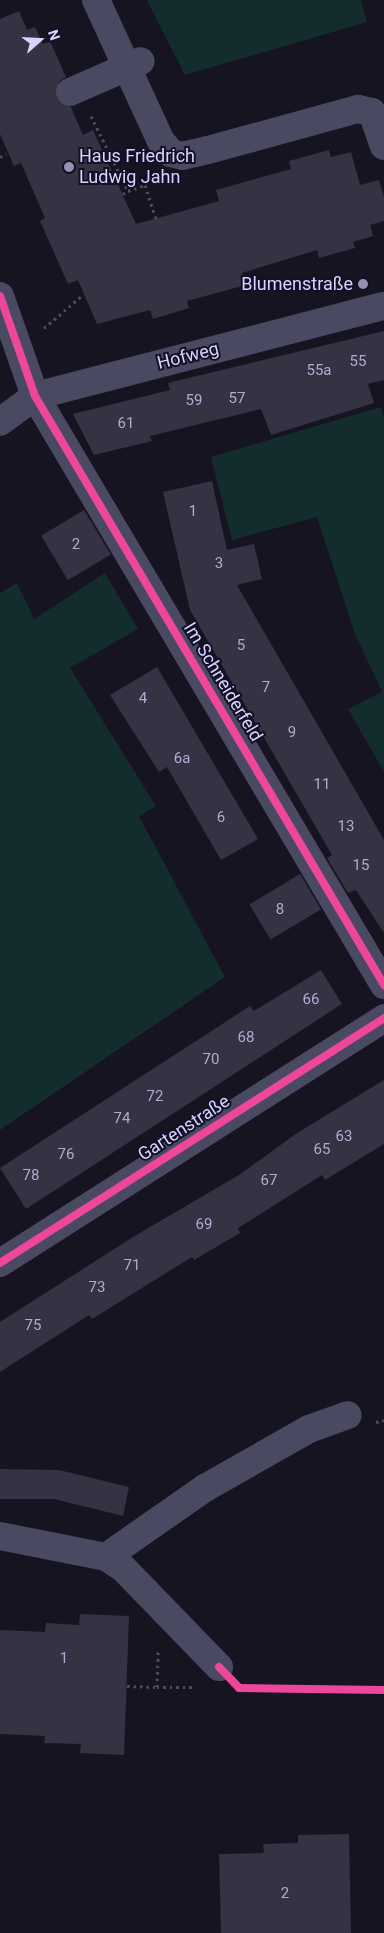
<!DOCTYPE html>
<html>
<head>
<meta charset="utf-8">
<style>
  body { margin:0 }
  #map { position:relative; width:384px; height:1933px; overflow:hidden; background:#161421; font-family:Roboto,sans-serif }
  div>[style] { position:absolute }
  .green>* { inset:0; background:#132c2d }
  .building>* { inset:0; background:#343243; transform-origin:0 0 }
  .minor-tunnel>* { height:28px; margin-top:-14px; transform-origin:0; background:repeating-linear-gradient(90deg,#333142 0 28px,transparent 0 42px) }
  .path>* { height:3px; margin-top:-1.5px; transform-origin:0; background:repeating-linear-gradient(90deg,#44505f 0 2.5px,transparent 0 6.5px) }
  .minor>* { height:28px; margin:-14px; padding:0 14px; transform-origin:14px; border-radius:14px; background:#4a4962 }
  .cycleway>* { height:8px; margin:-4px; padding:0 4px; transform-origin:4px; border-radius:4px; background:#ed469a }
  .dots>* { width:14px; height:14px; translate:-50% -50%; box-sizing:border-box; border:2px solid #130f26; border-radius:50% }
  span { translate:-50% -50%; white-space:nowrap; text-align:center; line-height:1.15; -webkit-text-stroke:4px #130f26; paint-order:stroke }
  .number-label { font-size:15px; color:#b0acd0 }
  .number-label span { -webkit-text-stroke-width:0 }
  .poi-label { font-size:18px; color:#d9d4ff }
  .left { translate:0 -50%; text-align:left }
  .right { translate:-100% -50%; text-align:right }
  .street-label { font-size:18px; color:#d9d4ff }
  .north { position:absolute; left:15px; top:15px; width:50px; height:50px; -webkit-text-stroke:4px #130f26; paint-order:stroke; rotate:71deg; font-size:14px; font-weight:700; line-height:20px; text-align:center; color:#d9d4ff }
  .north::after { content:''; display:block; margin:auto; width:18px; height:22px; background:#d9d4ff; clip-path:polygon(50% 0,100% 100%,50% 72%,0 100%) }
</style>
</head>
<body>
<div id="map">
  <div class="green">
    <div style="clip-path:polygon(147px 0,361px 0,367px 22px,185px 75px)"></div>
    <div style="clip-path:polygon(381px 407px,384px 419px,384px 772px,348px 709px,382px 692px,355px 634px,317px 517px,232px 540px,211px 457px)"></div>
    <div style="clip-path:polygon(105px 573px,138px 629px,70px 668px,156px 806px,139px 816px,225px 977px,0 1130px,0 593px,17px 583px,34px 619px)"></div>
  </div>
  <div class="building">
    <div style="clip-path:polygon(19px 11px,27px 30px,35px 27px,43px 44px,50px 41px,66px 77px,57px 83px,56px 99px,61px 105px,71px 107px,83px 135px,93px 130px,136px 224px,219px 201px,216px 190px,291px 169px,289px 161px,329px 150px,331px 157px,351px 152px,360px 185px,379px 180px,384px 197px,384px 221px,370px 225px,373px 236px,353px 242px,355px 248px,319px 258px,317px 250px,242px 273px,246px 285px,187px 301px,189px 308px,153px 319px,150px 310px,97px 324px,78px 280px,68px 284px,40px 221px,45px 218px,21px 163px,14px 166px,0 134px,0 19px)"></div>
    <div style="clip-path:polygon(384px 331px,384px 380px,368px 384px,374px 403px,271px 435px,261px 409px,150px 436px,152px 441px,94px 455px,73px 414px,170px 390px,168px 383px)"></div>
    <div style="clip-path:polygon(212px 481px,227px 550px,254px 544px,262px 579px,237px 585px,384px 840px,384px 933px,356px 890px,348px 893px,327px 858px,332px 855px,190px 610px,163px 492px)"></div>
    <div style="left:84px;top:510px;width:52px;height:50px;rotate:59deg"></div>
    <div style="clip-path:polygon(157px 667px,258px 839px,221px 860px,167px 767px,159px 772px,110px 695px)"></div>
    <div style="left:300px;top:874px;width:41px;height:59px;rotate:59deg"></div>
    <div style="clip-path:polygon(321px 970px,342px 1004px,26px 1209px,0 1168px,250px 1006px,254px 1011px)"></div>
    <div style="clip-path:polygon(384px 1080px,384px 1144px,325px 1180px,322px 1175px,238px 1228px,240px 1233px,194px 1260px,192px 1257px,92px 1319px,89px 1315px,0 1372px,0 1322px,133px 1237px,239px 1175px,297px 1133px)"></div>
    <div style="clip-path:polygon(0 1469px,59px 1470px,129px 1487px,123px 1516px,54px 1499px,0 1499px)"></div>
    <div style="clip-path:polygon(80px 1614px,129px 1616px,124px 1755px,80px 1753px,81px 1744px,44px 1743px,45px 1736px,0 1734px,0 1630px,45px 1632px,46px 1623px,79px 1625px)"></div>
    <div style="clip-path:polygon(349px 1834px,351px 1933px,221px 1933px,219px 1854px,264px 1853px,263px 1844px,298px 1843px,298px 1835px)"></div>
  </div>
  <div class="minor-tunnel">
    <div style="left:0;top:122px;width:76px;rotate:-23.2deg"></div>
  </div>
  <div class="path">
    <div style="left:91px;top:116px;width:84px;rotate:63.7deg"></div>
    <div style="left:128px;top:191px;width:18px;rotate:-19deg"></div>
    <div style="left:145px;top:185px;width:36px;rotate:72deg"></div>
    <div style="left:0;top:157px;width:7px;rotate:-27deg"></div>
    <div style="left:123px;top:194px;width:6px;rotate:-31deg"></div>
    <div style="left:44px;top:328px;width:52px;rotate:-40.4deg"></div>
    <div style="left:376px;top:1422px;width:8px;rotate:-14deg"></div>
    <div style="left:127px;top:1686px;width:30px;rotate:2deg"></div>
    <div style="left:157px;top:1687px;width:38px;rotate:-88deg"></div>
    <div style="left:157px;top:1687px;width:37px"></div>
  </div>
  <div class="minor">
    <div style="left:96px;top:0;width:155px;rotate:65.3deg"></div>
    <div style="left:161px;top:141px;width:16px;rotate:50deg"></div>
    <div style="left:171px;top:153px;width:11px;rotate:15deg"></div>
    <div style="left:182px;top:156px;width:27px;rotate:-13deg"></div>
    <div style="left:208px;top:150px;width:156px;rotate:-15.3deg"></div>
    <div style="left:358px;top:109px;width:14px;rotate:12deg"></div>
    <div style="left:372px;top:112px;width:36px;rotate:71deg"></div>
    <div style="left:70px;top:92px;width:77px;rotate:-23.6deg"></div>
    <div style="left:0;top:296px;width:106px;rotate:70.7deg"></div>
    <div style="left:35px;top:396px;width:685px;rotate:59.35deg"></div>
    <div style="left:0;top:422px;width:44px;rotate:-36.6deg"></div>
    <div style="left:35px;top:396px;width:360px;rotate:-14.5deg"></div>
    <div style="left:0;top:1263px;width:456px;rotate:-32.5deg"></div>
    <div style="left:0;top:1536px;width:108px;rotate:11.2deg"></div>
    <div style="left:106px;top:1557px;width:20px;rotate:33deg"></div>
    <div style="left:123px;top:1568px;width:138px;rotate:45.9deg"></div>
    <div style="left:106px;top:1557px;width:121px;rotate:-34.9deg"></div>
    <div style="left:205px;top:1488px;width:120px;rotate:-29.6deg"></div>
    <div style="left:309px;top:1429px;width:41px;rotate:-19.7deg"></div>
  </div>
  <div class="cycleway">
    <div style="left:0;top:296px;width:106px;rotate:70.7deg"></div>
    <div style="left:35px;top:396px;width:685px;rotate:59.35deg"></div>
    <div style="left:0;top:1263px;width:456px;rotate:-32.5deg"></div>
    <div style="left:219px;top:1667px;width:29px;rotate:46deg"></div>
    <div style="left:239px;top:1688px;width:145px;rotate:0.8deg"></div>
  </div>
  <div class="dots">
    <div style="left:69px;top:167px;background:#9591b1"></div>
    <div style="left:363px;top:284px;background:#9591b1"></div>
  </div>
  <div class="number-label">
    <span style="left:358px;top:362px">55</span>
    <span style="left:319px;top:371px">55a</span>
    <span style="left:237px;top:399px">57</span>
    <span style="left:194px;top:401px">59</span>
    <span style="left:126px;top:424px">61</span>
    <span style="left:193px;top:512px">1</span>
    <span style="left:76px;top:545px">2</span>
    <span style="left:219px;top:564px">3</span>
    <span style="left:241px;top:646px">5</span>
    <span style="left:266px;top:688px">7</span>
    <span style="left:143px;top:699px">4</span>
    <span style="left:292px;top:733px">9</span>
    <span style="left:182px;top:759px">6a</span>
    <span style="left:322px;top:785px">11</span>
    <span style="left:221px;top:818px">6</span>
    <span style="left:346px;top:827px">13</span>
    <span style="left:361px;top:866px">15</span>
    <span style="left:280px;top:910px">8</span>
    <span style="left:311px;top:1000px">66</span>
    <span style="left:246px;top:1038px">68</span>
    <span style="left:211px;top:1060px">70</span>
    <span style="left:155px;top:1097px">72</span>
    <span style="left:122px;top:1119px">74</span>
    <span style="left:344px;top:1137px">63</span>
    <span style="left:322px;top:1150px">65</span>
    <span style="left:66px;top:1155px">76</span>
    <span style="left:31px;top:1176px">78</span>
    <span style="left:269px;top:1181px">67</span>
    <span style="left:204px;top:1225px">69</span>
    <span style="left:132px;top:1266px">71</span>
    <span style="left:97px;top:1288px">73</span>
    <span style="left:33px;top:1326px">75</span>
    <span style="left:64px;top:1659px">1</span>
    <span style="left:285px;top:1894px">2</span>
  </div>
  <div class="poi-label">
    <span class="left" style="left:79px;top:167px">Haus Friedrich<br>Ludwig Jahn</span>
    <span class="right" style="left:353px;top:284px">Blumenstraße</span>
  </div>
  <div class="street-label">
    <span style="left:188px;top:356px;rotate:-14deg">Hofweg</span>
    <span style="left:223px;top:682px;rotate:59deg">Im Schneiderfeld</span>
    <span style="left:184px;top:1128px;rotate:-33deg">Gartenstraße</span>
  </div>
  <div class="north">N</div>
</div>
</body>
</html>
